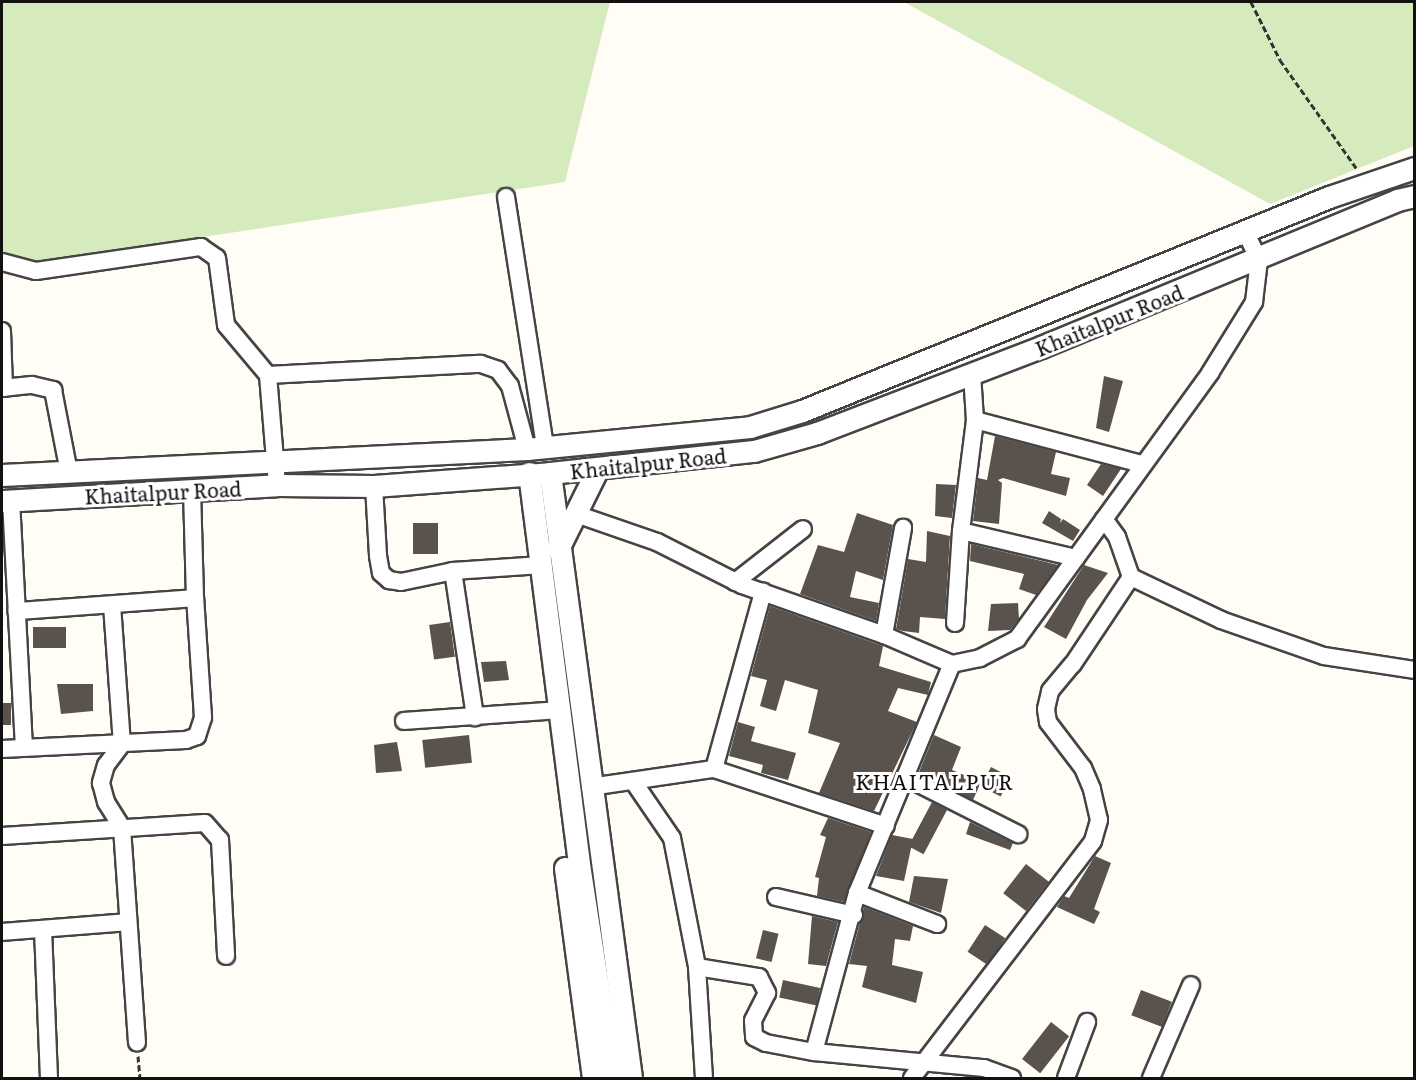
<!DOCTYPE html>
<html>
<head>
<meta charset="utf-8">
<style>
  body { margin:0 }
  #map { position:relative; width:1416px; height:1080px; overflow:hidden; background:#fffdf5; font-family:Literata,serif }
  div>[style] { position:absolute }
  .green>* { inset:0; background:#d5ebbd }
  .building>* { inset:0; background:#5a524d; transform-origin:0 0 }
  .path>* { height:3px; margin-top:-1.5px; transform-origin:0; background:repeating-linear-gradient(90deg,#333 0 6px,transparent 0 9px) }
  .roads { filter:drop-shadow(2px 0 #444) drop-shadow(-2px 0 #444) drop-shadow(0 2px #444) drop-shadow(0 -2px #444) }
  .minor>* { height:16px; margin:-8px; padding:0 8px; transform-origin:8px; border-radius:8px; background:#fff }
  .tertiary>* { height:21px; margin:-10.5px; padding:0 10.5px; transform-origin:10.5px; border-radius:10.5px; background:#fff }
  span { translate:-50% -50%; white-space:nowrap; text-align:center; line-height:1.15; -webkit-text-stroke:6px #fff; paint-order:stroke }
  .street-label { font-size:20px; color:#111 }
  .neighbourhood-label { font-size:21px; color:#111; letter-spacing:1.5px }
  .frame { position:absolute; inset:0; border:3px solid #111; pointer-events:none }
</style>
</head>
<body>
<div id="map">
  <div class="green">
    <div style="clip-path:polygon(2px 2px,610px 2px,565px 182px,38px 262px,2px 252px)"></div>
    <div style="clip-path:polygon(904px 2px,1414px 2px,1414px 146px,1270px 204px)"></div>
  </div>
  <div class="building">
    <div style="clip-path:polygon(1104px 376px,1123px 381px,1109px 432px,1096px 428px)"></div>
    <div style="clip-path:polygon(995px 436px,1056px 452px,1051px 474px,1070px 478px,1066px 496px,1003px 478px,998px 480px,1002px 483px,999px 524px,973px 521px,978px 478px,987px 480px)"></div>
    <div style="clip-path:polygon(1101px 464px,1121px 469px,1103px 496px,1087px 485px)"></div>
    <div style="clip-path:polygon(936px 484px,956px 485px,952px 518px,935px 516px)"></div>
    <div style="clip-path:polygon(1049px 511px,1061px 519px,1060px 523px,1063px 519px,1080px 530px,1073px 541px,1042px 523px)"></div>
    <div style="clip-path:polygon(857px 513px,893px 525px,883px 580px,856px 571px,850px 597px,879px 603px,876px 621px,800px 594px,818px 545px,844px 552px)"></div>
    <div style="left:413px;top:523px;width:25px;height:31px"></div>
    <div style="clip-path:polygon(927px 531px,950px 536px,945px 619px,920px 617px,919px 633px,903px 631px,896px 629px,908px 559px,926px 562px)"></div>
    <div style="clip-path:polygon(971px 544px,1058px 565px,1036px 595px,1019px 589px,1024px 574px,970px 561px)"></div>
    <div style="clip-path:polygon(1084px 565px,1108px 573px,1087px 600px,1066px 639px,1044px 627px)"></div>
    <div style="clip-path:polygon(1018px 603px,1019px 619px,1010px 630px,988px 631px,991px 604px)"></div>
    <div style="clip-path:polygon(770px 606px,883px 646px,879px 666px,931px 682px,928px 695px,898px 688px,888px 711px,917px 722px,874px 811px,819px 793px,840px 743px,808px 733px,818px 690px,785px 680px,776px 711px,760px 706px,767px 680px,751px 676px)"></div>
    <div style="left:450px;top:622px;width:35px;height:21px;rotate:82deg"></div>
    <div style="left:66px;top:627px;width:21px;height:33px;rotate:90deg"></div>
    <div style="clip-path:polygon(506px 661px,509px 680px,484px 682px,481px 662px)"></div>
    <div style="clip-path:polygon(57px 684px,93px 684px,93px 711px,61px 714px)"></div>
    <div style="left:2px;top:703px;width:9px;height:22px"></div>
    <div style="clip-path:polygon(738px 722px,755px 727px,751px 741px,796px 753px,788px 780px,761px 773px,763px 765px,729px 756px)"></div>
    <div style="left:469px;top:735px;width:28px;height:47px;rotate:84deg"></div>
    <div style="clip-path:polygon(934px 735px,961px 747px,952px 770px,981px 782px,973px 800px,919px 772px)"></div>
    <div style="clip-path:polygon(397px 742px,402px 771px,376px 773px,374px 745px)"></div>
    <div style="left:991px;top:767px;width:22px;height:22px;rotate:27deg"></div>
    <div style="left:932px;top:802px;width:17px;height:50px;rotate:28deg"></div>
    <div style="clip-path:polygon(828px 818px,871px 832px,844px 902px,817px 896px,819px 878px,815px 877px,826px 837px,820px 835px)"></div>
    <div style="clip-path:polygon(970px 822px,1013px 843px,1010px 850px,966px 834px)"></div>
    <div style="clip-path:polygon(892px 835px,913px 839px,904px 881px,876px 876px)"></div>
    <div style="clip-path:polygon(1095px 856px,1111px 863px,1094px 909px,1100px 912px,1094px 924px,1057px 907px,1064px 896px,1069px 898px)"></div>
    <div style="left:1026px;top:864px;width:29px;height:37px;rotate:38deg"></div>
    <div style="clip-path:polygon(914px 876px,948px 879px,941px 913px,909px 902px)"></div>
    <div style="clip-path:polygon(864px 907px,913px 926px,910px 941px,895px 939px,892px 965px,923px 972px,916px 1003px,862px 987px,867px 966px,849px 964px)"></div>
    <div style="clip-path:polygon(812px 916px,838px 922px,826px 966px,808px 964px)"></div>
    <div style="left:985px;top:925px;width:24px;height:32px;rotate:33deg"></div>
    <div style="left:763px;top:930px;width:16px;height:29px;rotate:14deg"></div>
    <div style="left:783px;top:980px;width:38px;height:18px;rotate:12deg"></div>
    <div style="left:1141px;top:990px;width:33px;height:27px;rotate:21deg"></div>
    <div style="left:1051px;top:1022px;width:23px;height:47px;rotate:38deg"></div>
  </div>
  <div class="path">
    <div style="left:1251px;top:2px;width:65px;rotate:63.4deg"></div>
    <div style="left:1280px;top:60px;width:133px;rotate:54.8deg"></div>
    <div style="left:138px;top:1056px;width:22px;rotate:85deg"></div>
  </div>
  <div class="roads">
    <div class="minor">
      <div style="left:506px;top:197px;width:252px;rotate:81.1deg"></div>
      <div style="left:2px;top:262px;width:35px;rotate:15deg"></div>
      <div style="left:36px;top:271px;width:167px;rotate:-8.3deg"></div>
      <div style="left:201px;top:247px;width:19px;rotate:35deg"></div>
      <div style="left:217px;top:258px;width:68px;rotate:82.3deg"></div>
      <div style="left:226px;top:325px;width:65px;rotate:50deg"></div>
      <div style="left:268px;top:375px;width:110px;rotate:85.3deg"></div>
      <div style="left:2px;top:331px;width:57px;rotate:88deg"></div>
      <div style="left:268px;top:375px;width:213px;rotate:-3deg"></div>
      <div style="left:481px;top:364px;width:18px;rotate:19deg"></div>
      <div style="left:498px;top:370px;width:20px;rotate:53deg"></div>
      <div style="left:510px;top:386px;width:65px;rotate:74.9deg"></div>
      <div style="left:2px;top:388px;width:30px;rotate:-6deg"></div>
      <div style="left:32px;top:385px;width:22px;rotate:13deg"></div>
      <div style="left:53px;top:390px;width:84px;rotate:79deg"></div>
      <div style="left:975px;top:420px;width:173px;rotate:14.8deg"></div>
      <div style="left:374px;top:486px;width:70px;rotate:86.7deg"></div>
      <div style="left:378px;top:556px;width:17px;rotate:80deg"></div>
      <div style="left:381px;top:573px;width:11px;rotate:41deg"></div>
      <div style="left:389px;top:580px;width:12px;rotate:9deg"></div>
      <div style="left:401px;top:582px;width:53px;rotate:-11.9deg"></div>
      <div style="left:453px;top:571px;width:89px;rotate:-3.9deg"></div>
      <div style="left:192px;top:490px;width:108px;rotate:88.4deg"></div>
      <div style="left:11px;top:500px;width:248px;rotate:87deg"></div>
      <div style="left:576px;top:514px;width:86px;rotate:19.1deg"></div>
      <div style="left:657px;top:542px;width:95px;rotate:26.8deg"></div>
      <div style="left:742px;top:585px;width:151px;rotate:19.4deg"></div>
      <div style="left:884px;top:635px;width:74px;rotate:23.1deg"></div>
      <div style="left:1104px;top:519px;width:22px;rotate:54deg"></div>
      <div style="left:1117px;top:537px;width:42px;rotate:70.7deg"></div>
      <div style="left:1131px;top:577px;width:100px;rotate:25.5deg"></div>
      <div style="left:1221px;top:620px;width:109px;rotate:19.3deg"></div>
      <div style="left:1324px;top:656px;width:91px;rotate:8.8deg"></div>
      <div style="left:961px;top:531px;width:118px;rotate:13.2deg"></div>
      <div style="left:453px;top:571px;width:148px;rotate:81.4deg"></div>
      <div style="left:735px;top:582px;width:86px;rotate:-37.9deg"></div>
      <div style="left:112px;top:605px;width:139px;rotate:85.9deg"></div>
      <div style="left:122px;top:744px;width:26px;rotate:127deg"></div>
      <div style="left:106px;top:765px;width:19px;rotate:106deg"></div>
      <div style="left:101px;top:783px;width:20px;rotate:75deg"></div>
      <div style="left:106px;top:802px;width:31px;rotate:58deg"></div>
      <div style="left:122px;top:828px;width:215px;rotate:86deg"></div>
      <div style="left:955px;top:623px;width:92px;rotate:-86.3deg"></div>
      <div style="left:961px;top:531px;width:112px;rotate:-82.8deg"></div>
      <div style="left:975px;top:420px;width:47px;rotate:-93.7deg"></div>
      <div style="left:884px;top:635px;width:109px;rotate:-79.9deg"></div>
      <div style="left:404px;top:721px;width:156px;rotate:-4deg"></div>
      <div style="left:2px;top:749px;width:184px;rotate:-2.8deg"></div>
      <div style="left:186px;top:740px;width:12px;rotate:-20deg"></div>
      <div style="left:197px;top:736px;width:20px;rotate:-72deg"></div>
      <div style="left:203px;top:717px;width:119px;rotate:-93.8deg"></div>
      <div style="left:195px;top:598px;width:179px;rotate:175.8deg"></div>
      <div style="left:714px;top:769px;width:184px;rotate:-74.5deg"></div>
      <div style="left:905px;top:777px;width:127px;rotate:26.8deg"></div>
      <div style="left:633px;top:781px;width:69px;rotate:55.6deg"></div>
      <div style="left:672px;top:838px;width:131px;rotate:79deg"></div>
      <div style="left:697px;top:967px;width:111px;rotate:86.4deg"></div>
      <div style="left:590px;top:787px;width:125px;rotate:-8.3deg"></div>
      <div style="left:714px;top:769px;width:181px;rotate:18.3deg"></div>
      <div style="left:2px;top:836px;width:203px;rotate:-3.7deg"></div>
      <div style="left:205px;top:823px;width:23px;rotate:49deg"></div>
      <div style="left:220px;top:840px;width:116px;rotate:87deg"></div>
      <div style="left:857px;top:893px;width:86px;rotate:21.2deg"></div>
      <div style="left:776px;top:897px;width:80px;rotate:13deg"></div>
      <div style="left:43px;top:929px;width:149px;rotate:87.7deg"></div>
      <div style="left:2px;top:932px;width:126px;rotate:-4.5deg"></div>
      <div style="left:697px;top:967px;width:63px;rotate:9.2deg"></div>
      <div style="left:759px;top:977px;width:18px;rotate:63deg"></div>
      <div style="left:767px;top:993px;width:31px;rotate:117deg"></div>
      <div style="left:753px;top:1021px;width:16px;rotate:86deg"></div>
      <div style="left:754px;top:1037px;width:13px;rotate:27deg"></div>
      <div style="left:766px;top:1043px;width:49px;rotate:10.6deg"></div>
      <div style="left:814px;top:1052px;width:171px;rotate:5.4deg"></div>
      <div style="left:984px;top:1068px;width:30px;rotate:20deg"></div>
      <div style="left:814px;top:1052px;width:165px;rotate:-74.9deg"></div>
      <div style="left:857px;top:893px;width:248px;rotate:-67.5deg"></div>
      <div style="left:952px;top:664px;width:29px;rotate:-12deg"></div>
      <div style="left:980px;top:658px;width:42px;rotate:-27.2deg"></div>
      <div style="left:1017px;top:639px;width:329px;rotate:-54deg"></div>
      <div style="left:1210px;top:373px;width:84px;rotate:-58.2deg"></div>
      <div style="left:1254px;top:302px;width:42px;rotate:-83.2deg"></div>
      <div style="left:1259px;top:260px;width:30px;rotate:-116deg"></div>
      <div style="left:912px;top:1078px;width:298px;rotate:-52.6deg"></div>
      <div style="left:1093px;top:841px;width:22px;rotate:-74deg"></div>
      <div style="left:1099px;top:820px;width:32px;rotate:-103deg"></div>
      <div style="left:1092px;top:789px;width:23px;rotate:-113deg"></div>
      <div style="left:1083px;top:768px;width:58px;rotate:-127.3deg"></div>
      <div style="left:1048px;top:722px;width:13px;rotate:-99deg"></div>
      <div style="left:1046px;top:709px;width:18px;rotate:-77deg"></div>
      <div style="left:1050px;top:691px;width:35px;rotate:-50deg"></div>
      <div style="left:1073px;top:664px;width:105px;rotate:-56.3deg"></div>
      <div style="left:1066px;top:1078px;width:60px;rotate:-69.4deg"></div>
      <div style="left:1151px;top:1078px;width:101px;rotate:-66.7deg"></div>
    </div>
    <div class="tertiary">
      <div style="left:529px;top:473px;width:394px;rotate:82.7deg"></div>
      <div style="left:579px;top:864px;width:217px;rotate:81.2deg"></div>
      <div style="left:550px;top:473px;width:610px;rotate:82.37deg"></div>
      <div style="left:2px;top:475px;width:526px;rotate:-2.84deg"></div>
      <div style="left:527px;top:449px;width:224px;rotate:-5.6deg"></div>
      <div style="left:750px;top:427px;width:54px;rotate:-17.1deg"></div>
      <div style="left:802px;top:411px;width:569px;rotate:-22.1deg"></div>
      <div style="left:1329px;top:197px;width:90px;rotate:-18.8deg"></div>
      <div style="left:2px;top:501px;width:275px;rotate:-3.3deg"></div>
      <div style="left:277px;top:485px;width:97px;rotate:0.6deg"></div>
      <div style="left:374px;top:486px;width:176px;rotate:-4.2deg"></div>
      <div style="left:550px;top:473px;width:205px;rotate:-6.2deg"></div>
      <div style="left:754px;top:451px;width:66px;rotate:-15.9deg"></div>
      <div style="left:817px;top:433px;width:240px;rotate:-21deg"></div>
      <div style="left:1041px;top:347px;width:385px;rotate:-22.4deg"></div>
      <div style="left:1397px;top:200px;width:17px;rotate:-13deg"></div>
      <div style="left:558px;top:549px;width:90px;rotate:-63.7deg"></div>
      <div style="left:565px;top:868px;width:212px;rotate:82.4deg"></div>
    </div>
  </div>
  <div class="street-label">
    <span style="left:1109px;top:320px;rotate:-22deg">Khaitalpur Road</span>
    <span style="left:648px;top:463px;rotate:-6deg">Khaitalpur Road</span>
    <span style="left:163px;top:492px;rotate:-3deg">Khaitalpur Road</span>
  </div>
  <div class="neighbourhood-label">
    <span style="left:935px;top:781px">KHAITALPUR</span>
  </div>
  <div class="frame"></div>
</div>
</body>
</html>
